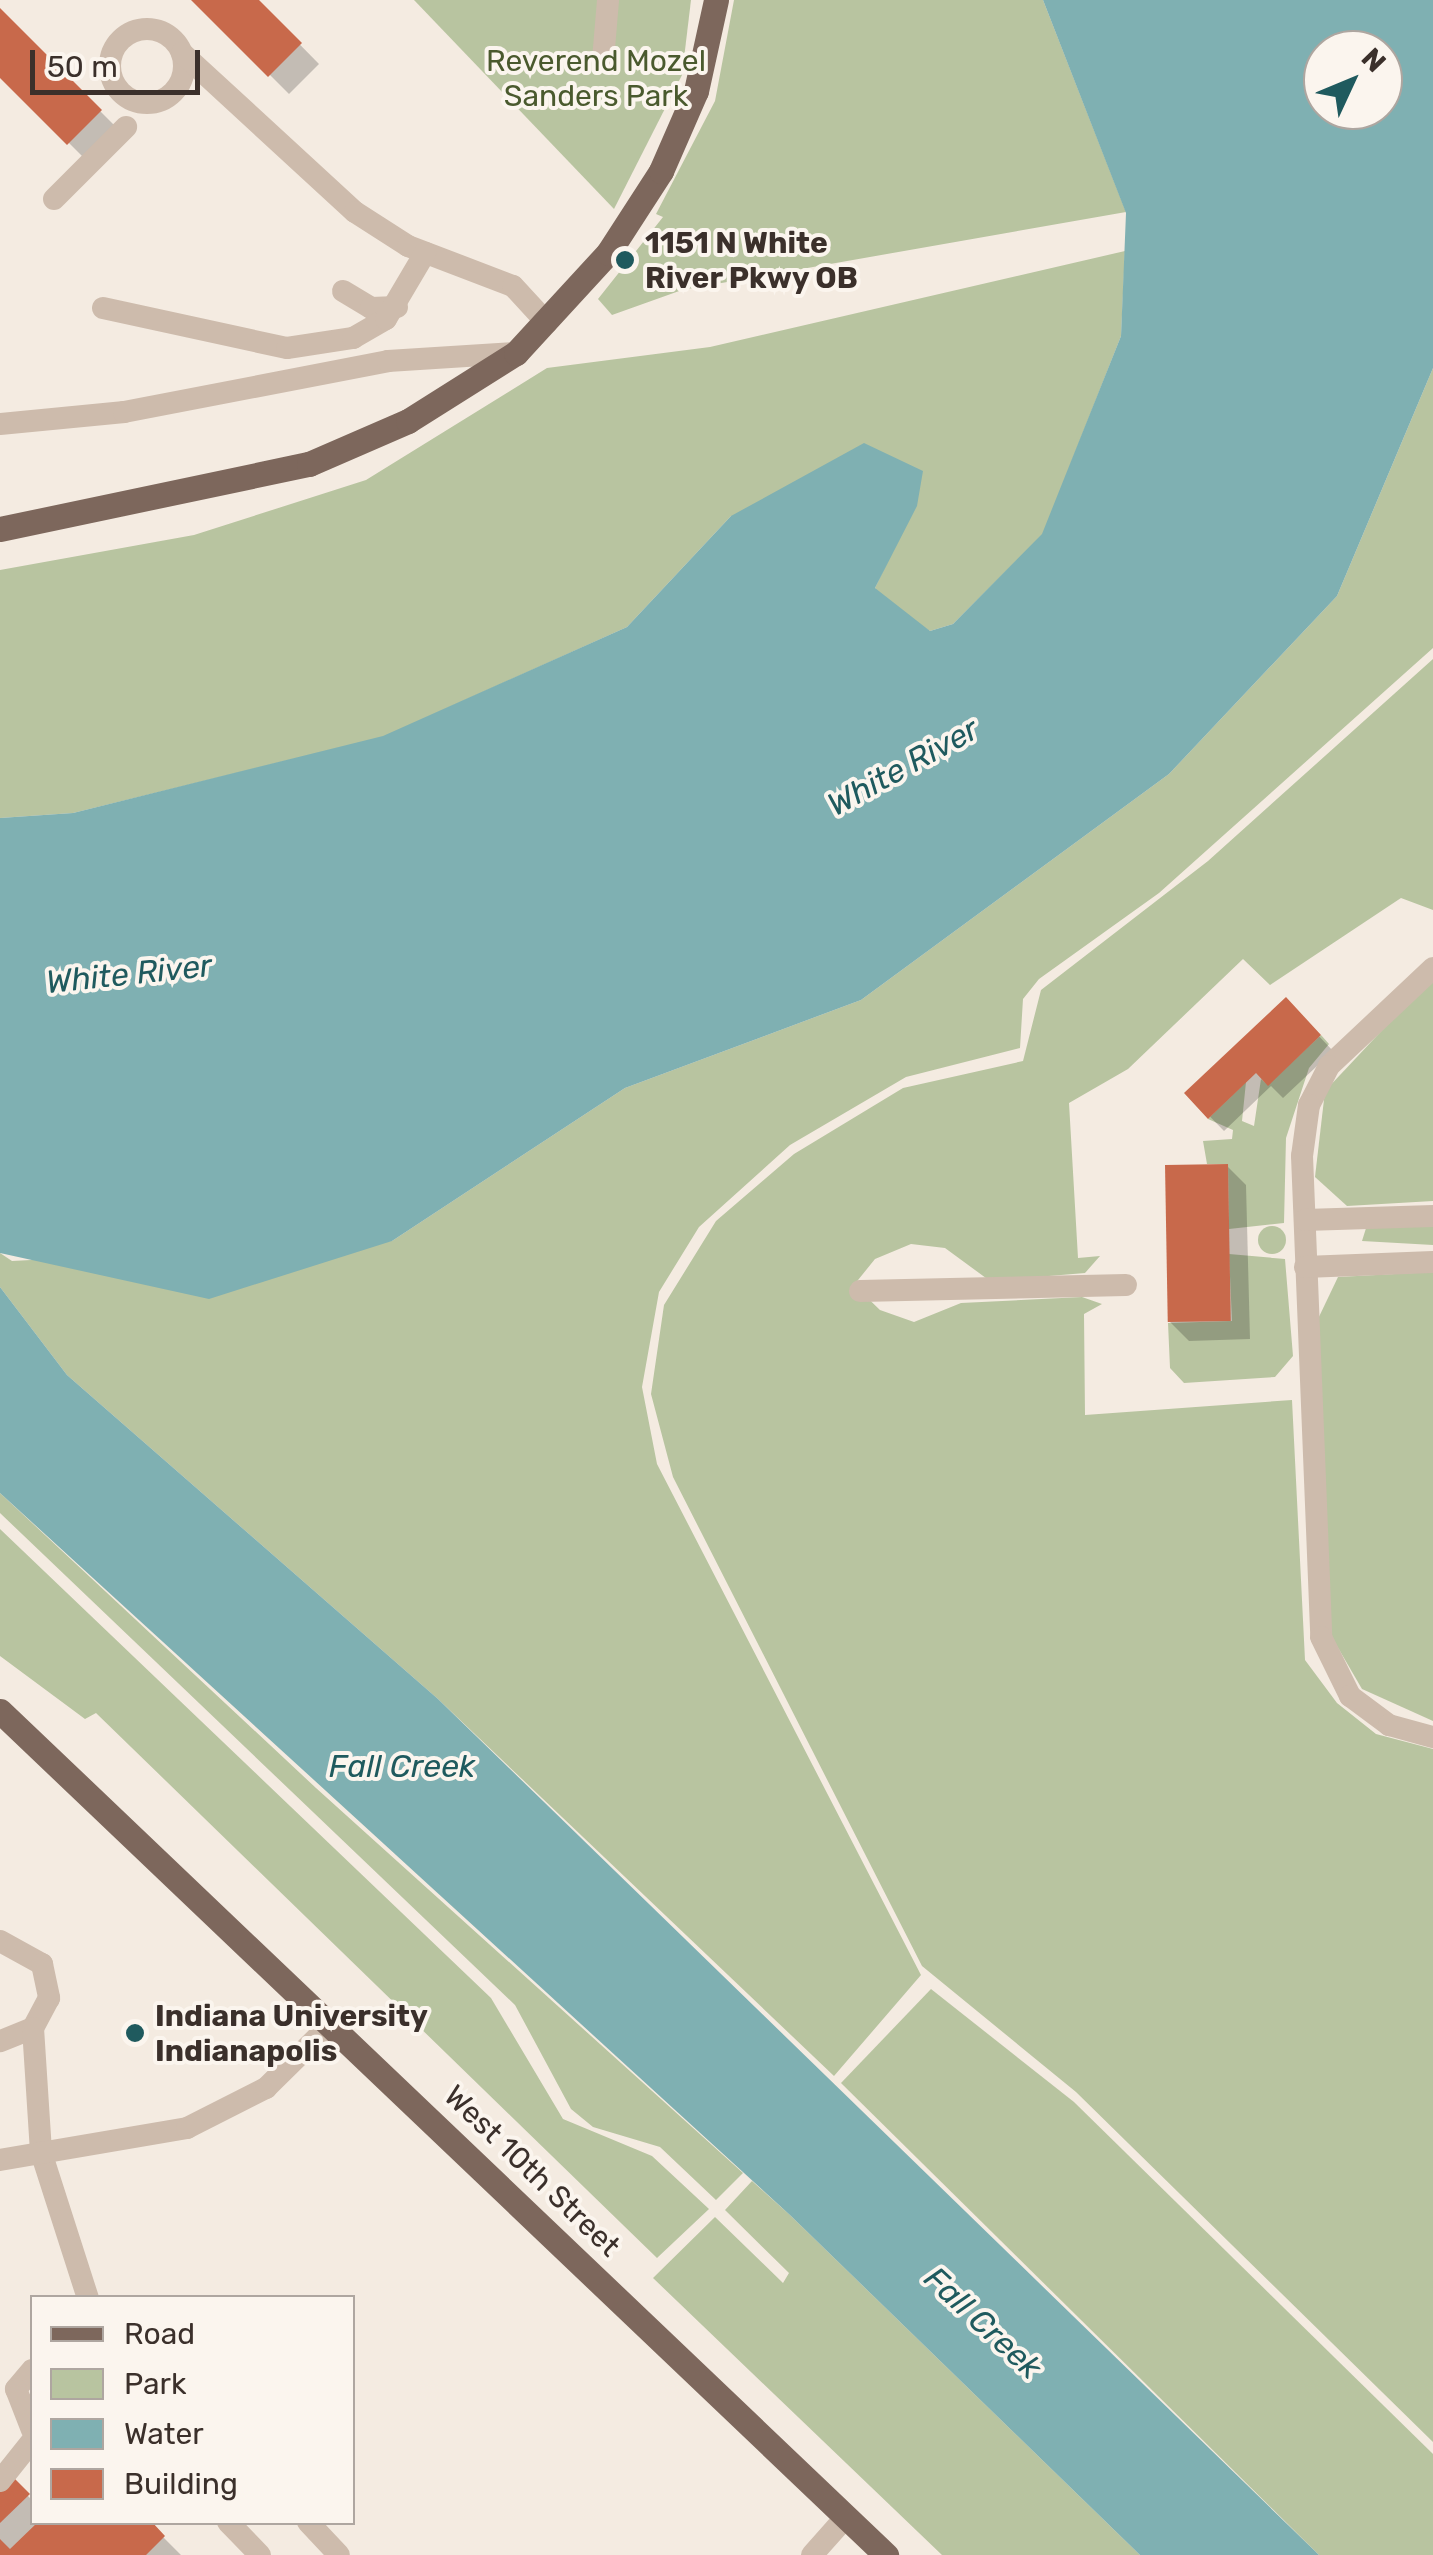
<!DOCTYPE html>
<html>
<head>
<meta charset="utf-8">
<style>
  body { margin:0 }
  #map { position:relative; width:1433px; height:2555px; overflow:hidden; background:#f4ebe1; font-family:Rubik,sans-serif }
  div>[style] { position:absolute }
  .green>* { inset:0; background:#b8c4a0 }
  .round { border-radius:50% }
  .water>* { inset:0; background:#7fb0b2 }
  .shadow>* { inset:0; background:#0003 }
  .building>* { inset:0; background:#c8694b; transform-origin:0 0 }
  .minor>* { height:22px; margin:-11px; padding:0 11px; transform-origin:11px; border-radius:11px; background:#cdbbac }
  .minor>.ring { margin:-11px; padding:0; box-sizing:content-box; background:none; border:22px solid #cdbbac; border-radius:50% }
  .major>* { height:25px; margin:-12.5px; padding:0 12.5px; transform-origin:12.5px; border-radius:12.5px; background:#7d675c }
  .dots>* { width:28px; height:28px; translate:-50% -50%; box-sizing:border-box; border:5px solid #fbf5ee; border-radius:50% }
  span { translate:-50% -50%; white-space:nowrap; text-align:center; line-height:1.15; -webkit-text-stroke:8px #fbf5ee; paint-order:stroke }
  .park-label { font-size:30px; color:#4a5a2e }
  .poi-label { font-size:30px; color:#3b302b; font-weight:700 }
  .left { translate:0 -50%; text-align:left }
  .street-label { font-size:30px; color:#3b302b }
  .water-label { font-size:32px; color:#1f5a5e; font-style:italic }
  .legend { position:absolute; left:30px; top:2295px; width:325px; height:230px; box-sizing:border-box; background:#fbf5ee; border:2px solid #aea6a0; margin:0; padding:12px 18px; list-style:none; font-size:30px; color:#3b302b }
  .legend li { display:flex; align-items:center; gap:20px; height:50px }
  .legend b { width:50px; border:2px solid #aea6a0 }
  .north { position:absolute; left:1303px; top:30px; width:100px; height:100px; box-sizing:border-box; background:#fbf5ee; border:2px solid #aea6a0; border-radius:50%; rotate:46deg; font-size:28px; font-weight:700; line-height:40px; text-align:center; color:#3b302b }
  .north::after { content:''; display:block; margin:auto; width:35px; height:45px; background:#1f5a5e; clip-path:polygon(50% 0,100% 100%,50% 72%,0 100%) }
  .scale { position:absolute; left:30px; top:50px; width:170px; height:45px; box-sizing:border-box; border:5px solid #3b302b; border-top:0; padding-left:12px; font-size:30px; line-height:35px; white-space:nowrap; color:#3b302b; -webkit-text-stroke:8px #fbf5ee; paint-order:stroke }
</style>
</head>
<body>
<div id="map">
  <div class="green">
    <div style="clip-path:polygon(414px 0,691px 0,682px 75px,614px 209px)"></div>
    <div style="clip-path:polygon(734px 0,1043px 0,1126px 212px,682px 290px,612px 315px,598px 299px,663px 217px,656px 214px,715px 101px)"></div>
    <div style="clip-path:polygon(1125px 251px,1121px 336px,1043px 534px,953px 624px,930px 631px,885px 605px,875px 588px,889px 559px,731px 516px,627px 627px,383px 737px,73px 813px,0 818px,0 570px,194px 535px,366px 480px,547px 368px,710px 347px)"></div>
    <div style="clip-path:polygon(1433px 368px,1433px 648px,1159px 893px,1039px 979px,1023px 999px,1020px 1048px,906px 1077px,790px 1145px,699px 1227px,659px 1292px,642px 1387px,657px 1464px,921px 1975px,834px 2076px,438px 1699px,67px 1375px,0 1287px,0 1253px,12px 1261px,392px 1241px,625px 1088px,861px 1000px,1169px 774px,1337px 596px)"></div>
    <div style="clip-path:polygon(1433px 659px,1433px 910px,1401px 898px,1270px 985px,1243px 959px,1128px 1069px,1069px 1103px,1078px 1258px,1100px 1256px,1085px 1273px,990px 1281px,945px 1248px,911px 1244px,875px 1259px,854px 1285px,880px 1310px,914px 1322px,961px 1303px,1082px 1297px,1102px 1304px,1084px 1314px,1085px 1415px,1292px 1400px,1305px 1660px,1337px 1703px,1376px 1734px,1433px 1749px,1433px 2442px,1076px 2092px,922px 1966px,673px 1477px,651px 1394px,664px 1305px,716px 1221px,794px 1154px,903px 1088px,1023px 1061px,1041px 990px,1208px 861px)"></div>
    <div style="clip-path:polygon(1433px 976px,1433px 1201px,1347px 1206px,1315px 1177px,1325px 1091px)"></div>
    <div style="clip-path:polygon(1321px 1035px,1329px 1044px,1309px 1068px,1286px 1138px,1284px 1223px,1229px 1229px,1228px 1164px,1207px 1164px,1203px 1141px,1232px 1139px,1233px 1130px,1208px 1119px,1246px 1082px,1242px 1121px,1254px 1126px,1261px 1079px,1268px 1085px)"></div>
    <div style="clip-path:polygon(1433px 1223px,1433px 1245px,1362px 1241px,1367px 1225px)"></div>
    <div class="round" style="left:1258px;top:1226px;width:28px;height:28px"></div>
    <div style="clip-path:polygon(1229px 1254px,1285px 1259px,1293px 1356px,1275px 1377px,1184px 1383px,1170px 1368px,1168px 1323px,1232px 1321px)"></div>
    <div style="clip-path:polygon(1433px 1272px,1433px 1721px,1362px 1689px,1330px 1634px,1317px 1321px,1338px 1277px)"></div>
    <div style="clip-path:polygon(0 1493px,316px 1788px,743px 2173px,716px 2200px,660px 2147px,593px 2127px,571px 2109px,515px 2005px,0 1513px)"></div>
    <div style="clip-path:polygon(0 1529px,491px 1998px,563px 2119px,652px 2156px,709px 2209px,657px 2258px,96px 1713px,85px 1719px,0 1656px)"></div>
    <div style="clip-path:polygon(931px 1989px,1074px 2102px,1433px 2454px,1433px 2555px,1319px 2555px,841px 2083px)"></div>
    <div style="clip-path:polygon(752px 2181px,791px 2216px,1140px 2555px,942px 2555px,653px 2278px,715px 2217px,783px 2283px,789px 2273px,725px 2210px)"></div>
  </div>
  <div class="water">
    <div style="clip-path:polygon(evenodd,1043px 0,1433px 0,1433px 368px,1337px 596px,1169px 774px,861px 1000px,625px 1088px,392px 1241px,209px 1299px,0 1253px,0 818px,73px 813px,383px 736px,627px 627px,731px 516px,864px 443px,923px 471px,917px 506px,875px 588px,930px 631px,953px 624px,1042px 534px,1121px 336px,1126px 213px,1043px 0,1323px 50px,1383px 50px,1383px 110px,1323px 110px,1323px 50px)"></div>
    <div style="clip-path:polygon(0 1287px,67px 1375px,438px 1699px,1319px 2555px,1140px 2555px,791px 2216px,0 1493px)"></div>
  </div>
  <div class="shadow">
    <div style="clip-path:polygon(195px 0,256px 0,319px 64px,289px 94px)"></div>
    <div style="clip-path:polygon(0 11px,119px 130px,88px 162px,0 74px)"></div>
    <div style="clip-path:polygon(1286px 1001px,1333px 1051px,1283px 1098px,1271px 1086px,1224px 1131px,1187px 1093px)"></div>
    <div style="clip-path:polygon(1227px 1166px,1246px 1185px,1250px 1339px,1189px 1341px,1170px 1322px)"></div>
    <div style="clip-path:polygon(0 2468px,32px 2500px,32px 2522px,148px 2522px,181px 2555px,0 2555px)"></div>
  </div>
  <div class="building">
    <div style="clip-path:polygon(191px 0,259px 0,302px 43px,268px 77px)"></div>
    <div style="clip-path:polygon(0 8px,102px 110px,67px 145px,0 78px)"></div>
    <div style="clip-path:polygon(1286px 997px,1321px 1035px,1268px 1086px,1256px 1073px,1208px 1119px,1184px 1093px)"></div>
    <div style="left:1228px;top:1164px;width:157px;height:63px;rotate:89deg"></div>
    <div style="clip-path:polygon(0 2464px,30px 2494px,0 2523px)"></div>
    <div style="clip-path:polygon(38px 2522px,152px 2522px,165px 2536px,146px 2555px,0 2555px,0 2539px,10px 2549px)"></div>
  </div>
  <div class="minor">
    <div class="ring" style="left:110px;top:29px;width:52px;height:52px"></div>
    <div style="left:182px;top:53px;width:235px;rotate:42.6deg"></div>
    <div style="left:355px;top:212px;width:63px;rotate:32.7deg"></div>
    <div style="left:408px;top:246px;width:112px;rotate:20.9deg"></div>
    <div style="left:513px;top:286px;width:50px;rotate:47.4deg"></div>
    <div style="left:603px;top:60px;width:60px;rotate:-85.2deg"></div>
    <div style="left:54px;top:199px;width:102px;rotate:-45deg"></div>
    <div style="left:343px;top:291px;width:33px;rotate:31deg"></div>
    <div style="left:371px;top:308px;width:26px;rotate:-2deg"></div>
    <div style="left:103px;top:308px;width:188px;rotate:12.3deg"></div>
    <div style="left:287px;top:348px;width:67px;rotate:-8.6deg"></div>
    <div style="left:353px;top:338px;width:38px;rotate:-30deg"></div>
    <div style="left:386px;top:319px;width:77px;rotate:-59.4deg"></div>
    <div style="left:0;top:424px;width:125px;rotate:-5.5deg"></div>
    <div style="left:124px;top:412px;width:269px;rotate:-10.9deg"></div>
    <div style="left:388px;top:361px;width:128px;rotate:-3.6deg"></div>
    <div style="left:1433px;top:968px;width:143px;rotate:136.7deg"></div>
    <div style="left:1329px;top:1066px;width:44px;rotate:117.1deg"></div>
    <div style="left:1309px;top:1105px;width:51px;rotate:97.8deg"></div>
    <div style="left:1302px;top:1156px;width:481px;rotate:87.7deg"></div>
    <div style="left:1321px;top:1637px;width:66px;rotate:63.8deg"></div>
    <div style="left:1350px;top:1696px;width:49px;rotate:36.6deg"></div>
    <div style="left:1389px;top:1725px;width:46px;rotate:15.3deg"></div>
    <div style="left:1305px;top:1220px;width:128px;rotate:-1.8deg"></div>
    <div style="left:1305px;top:1267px;width:128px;rotate:-2.2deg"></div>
    <div style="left:860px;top:1291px;width:266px;rotate:-1.3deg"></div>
    <div style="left:0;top:1941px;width:48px;rotate:28.7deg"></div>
    <div style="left:42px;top:1964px;width:35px;rotate:78deg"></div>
    <div style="left:49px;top:1998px;width:34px;rotate:118deg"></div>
    <div style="left:33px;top:2028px;width:35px;rotate:158deg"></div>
    <div style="left:33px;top:2028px;width:124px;rotate:86.3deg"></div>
    <div style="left:41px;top:2152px;width:153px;rotate:72.2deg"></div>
    <div style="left:0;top:2160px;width:190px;rotate:-9.7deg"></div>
    <div style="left:187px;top:2128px;width:89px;rotate:-26.9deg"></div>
    <div style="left:266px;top:2088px;width:91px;rotate:-44.6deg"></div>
    <div style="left:32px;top:2370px;width:25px;rotate:130deg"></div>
    <div style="left:16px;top:2389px;width:44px;rotate:68.7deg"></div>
    <div style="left:0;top:2481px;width:51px;rotate:-51.3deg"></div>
    <div style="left:228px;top:2522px;width:46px;rotate:45.9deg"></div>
    <div style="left:308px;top:2522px;width:45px;rotate:46.8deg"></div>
    <div style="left:812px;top:2555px;width:50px;rotate:-48.3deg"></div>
  </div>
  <div class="major">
    <div style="left:0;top:529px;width:316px;rotate:-11.9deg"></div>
    <div style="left:309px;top:464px;width:108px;rotate:-23.5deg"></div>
    <div style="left:408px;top:421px;width:128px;rotate:-32.2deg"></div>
    <div style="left:516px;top:353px;width:136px;rotate:-47.4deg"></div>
    <div style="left:608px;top:253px;width:98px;rotate:-57.1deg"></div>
    <div style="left:661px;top:171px;width:87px;rotate:-66.4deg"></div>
    <div style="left:696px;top:91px;width:93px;rotate:-77.6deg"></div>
    <div style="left:0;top:1711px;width:1224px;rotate:43.61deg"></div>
  </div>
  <div class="dots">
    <div style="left:625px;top:260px;background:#1f5a5e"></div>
    <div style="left:135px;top:2033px;background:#1f5a5e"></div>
  </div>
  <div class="park-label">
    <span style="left:596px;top:78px">Reverend Mozel<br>Sanders Park</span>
  </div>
  <div class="poi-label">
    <span class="left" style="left:645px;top:260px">1151 N White<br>River Pkwy OB</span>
    <span class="left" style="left:155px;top:2033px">Indiana University<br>Indianapolis</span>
  </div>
  <div class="street-label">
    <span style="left:532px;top:2171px;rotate:44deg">West 10th Street</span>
  </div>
  <div class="water-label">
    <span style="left:903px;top:767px;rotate:-29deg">White River</span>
    <span style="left:129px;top:974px;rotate:-6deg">White River</span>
    <span style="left:402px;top:1766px">Fall Creek</span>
    <span style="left:983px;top:2323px;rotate:43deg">Fall Creek</span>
  </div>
  <ul class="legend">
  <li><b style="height:12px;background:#7d675c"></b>Road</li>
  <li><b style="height:28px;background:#b8c4a0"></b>Park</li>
  <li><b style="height:28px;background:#7fb0b2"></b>Water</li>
  <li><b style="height:28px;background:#c8694b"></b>Building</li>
  </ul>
  <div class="north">N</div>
  <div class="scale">50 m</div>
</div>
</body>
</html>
